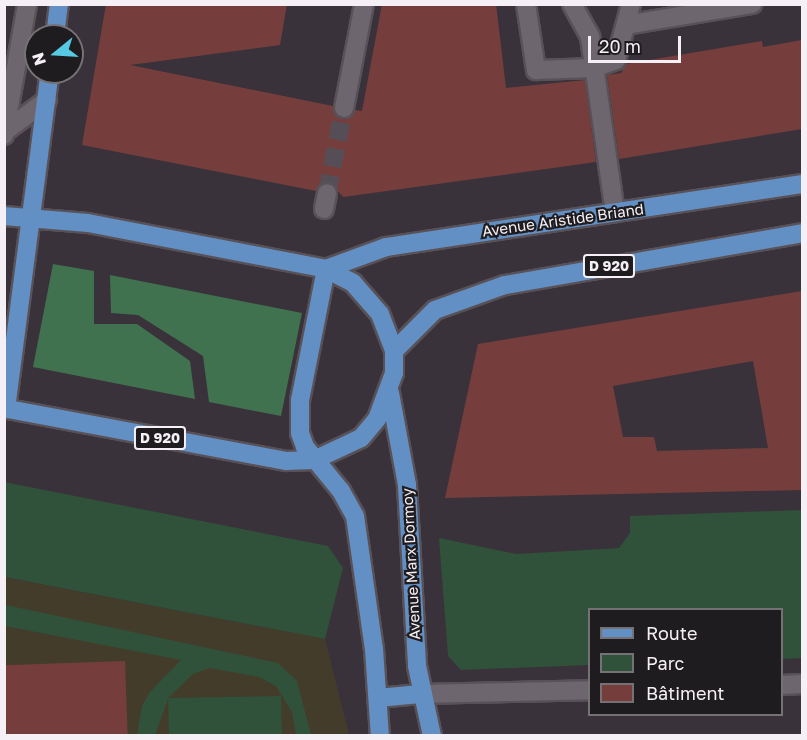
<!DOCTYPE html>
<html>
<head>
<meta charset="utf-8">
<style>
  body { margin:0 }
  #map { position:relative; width:807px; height:740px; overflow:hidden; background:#3a323a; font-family:"Golos Text",sans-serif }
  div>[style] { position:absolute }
  .education>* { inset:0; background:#443c2b }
  .green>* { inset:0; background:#30513a }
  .forest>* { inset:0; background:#407250 }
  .building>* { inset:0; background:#753e3d; transform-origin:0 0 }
  .minor-tunnel>* { height:18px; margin-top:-9px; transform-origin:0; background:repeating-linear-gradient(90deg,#564e56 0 18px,transparent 0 27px) }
  .roads { filter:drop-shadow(2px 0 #585258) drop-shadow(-2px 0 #585258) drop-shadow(0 2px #585258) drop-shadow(0 -2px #585258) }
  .minor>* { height:18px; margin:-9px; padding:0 9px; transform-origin:9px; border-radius:9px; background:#6e666e }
  .major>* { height:18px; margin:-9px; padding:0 9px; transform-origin:9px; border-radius:9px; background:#6390c4 }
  span { translate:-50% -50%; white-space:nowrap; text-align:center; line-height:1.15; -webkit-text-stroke:4.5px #1f1c1f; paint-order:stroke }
  .shield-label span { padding:2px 4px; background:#1f1c1f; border:2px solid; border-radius:4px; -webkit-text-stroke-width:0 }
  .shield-label { font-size:14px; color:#f5f0f5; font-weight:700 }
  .street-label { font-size:15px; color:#f5f0f5 }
  .frame { position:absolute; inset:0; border:6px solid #f5f0f5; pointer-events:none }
  .legend { position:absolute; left:588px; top:608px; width:195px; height:108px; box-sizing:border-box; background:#1f1c1f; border:2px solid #757175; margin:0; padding:8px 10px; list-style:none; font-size:18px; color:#f5f0f5 }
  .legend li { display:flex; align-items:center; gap:12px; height:30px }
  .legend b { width:30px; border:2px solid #757175 }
  .north { position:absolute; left:24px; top:24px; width:60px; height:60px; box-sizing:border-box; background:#1f1c1f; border:2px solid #757175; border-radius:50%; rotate:252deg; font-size:16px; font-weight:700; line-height:24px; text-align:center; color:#f5f0f5 }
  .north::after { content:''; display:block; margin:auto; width:21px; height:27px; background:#57c9e2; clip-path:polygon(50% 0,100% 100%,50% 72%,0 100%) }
  .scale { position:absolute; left:588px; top:36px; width:93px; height:27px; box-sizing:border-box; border:3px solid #f5f0f5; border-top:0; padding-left:8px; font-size:18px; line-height:21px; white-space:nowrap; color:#f5f0f5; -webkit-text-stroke:4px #1f1c1f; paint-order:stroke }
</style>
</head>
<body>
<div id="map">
  <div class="education">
    <div style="clip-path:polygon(4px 577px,325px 639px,349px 735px,5px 735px)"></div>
  </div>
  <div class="green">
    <div style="clip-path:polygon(4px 482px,328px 546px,343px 568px,325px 639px,5px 577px)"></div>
    <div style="clip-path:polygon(802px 510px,802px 658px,782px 659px,782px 610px,590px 610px,589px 665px,461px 670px,448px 656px,439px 538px,516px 554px,619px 548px,630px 533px,630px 516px)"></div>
    <div style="clip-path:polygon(6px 605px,278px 663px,297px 681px,311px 735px,296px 735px,292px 712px,276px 686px,259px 677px,210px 668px,193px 674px,168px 698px,281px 696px,282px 735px,169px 735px,168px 699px,155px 735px,137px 735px,142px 706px,150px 692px,181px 660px,5px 626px)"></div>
  </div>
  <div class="forest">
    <div style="clip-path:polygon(53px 264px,94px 271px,94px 324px,137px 324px,190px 361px,195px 399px,33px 367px)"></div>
    <div style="clip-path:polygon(110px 275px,302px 313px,281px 416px,209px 402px,203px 356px,138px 315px,111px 313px)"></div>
  </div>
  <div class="building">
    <div style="clip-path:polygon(106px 4px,287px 4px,280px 45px,130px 65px,333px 106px,342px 119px,355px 110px,362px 111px,382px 4px,496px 4px,506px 88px,585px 80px,596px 162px,343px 197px,330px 182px,316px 191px,82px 145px)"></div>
    <div style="clip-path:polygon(802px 40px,802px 129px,619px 159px,607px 75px,621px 73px,626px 64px,762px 41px,763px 47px)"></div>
    <div style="clip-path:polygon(evenodd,802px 291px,802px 490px,445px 498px,478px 344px,802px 291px,753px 361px,768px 448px,657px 451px,654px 437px,623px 437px,613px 386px,753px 361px)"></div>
    <div style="left:125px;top:661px;width:74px;height:121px;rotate:88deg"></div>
  </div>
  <div class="minor-tunnel">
    <div style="left:327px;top:193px;width:87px;rotate:-78.7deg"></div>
  </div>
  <div class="roads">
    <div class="minor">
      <div style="left:526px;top:4px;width:67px;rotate:81.4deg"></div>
      <div style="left:536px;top:70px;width:58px;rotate:-2deg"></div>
      <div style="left:594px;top:68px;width:23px;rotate:-20deg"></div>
      <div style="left:616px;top:60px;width:58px;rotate:-75deg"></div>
      <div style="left:572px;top:4px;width:38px;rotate:61deg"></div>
      <div style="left:590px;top:37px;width:177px;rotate:81.9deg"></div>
      <div style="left:626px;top:25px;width:128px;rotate:-9.5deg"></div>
      <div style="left:344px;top:108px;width:106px;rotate:-79.1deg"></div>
      <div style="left:4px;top:132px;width:54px;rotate:-36.7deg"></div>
      <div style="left:4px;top:135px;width:133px;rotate:-80deg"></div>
      <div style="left:324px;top:209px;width:16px;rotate:-79deg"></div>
      <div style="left:782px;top:685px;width:20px;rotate:-3deg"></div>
      <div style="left:420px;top:694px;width:170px;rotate:-1.3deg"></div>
    </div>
    <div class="major">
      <div style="left:55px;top:36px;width:32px;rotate:-83deg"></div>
      <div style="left:4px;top:216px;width:84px;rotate:4.8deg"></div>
      <div style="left:88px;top:223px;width:242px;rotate:10.9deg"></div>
      <div style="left:326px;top:269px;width:30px;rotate:27deg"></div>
      <div style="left:353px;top:283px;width:41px;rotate:48.9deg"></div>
      <div style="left:380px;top:314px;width:40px;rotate:69deg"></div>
      <div style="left:394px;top:351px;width:22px;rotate:90deg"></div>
      <div style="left:394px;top:373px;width:49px;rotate:110.3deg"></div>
      <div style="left:377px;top:419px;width:25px;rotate:130deg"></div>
      <div style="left:361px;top:438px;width:52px;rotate:154.9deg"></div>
      <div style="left:314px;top:460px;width:28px;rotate:178deg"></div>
      <div style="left:286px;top:461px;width:287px;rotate:-169.4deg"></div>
      <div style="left:326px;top:269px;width:134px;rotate:101.2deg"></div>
      <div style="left:300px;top:400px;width:33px;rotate:90deg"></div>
      <div style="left:300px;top:433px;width:15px;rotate:70deg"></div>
      <div style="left:305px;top:447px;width:57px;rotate:50.7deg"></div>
      <div style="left:341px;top:491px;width:29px;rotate:61deg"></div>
      <div style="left:355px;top:516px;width:134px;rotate:81.9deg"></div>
      <div style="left:374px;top:649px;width:87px;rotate:86.1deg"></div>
      <div style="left:326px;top:269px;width:64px;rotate:-20.1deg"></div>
      <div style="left:386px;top:247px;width:421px;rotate:-8.6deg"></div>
      <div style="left:394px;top:351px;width:58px;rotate:-45deg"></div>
      <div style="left:435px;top:310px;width:74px;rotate:-19.7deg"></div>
      <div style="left:505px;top:285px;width:302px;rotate:-9.9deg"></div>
      <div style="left:390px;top:393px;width:94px;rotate:79.5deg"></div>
      <div style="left:407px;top:485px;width:181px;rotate:86.8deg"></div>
      <div style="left:417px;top:666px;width:72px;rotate:77.9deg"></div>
      <div style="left:6px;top:409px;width:340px;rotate:-82.6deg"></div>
      <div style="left:378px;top:698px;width:42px;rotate:-5.4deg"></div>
    </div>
  </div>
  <div class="shield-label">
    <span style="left:609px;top:266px">D 920</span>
    <span style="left:160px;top:438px">D 920</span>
  </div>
  <div class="street-label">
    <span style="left:563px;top:220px;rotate:-8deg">Avenue Aristide Briand</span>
    <span style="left:411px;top:564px;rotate:-93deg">Avenue Marx Dormoy</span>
  </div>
  <div class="frame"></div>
  <ul class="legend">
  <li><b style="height:8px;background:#6390c4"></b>Route</li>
  <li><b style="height:16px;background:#30513a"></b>Parc</li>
  <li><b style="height:16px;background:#753e3d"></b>Bâtiment</li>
  </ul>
  <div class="north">N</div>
  <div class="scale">20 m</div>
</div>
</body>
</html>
